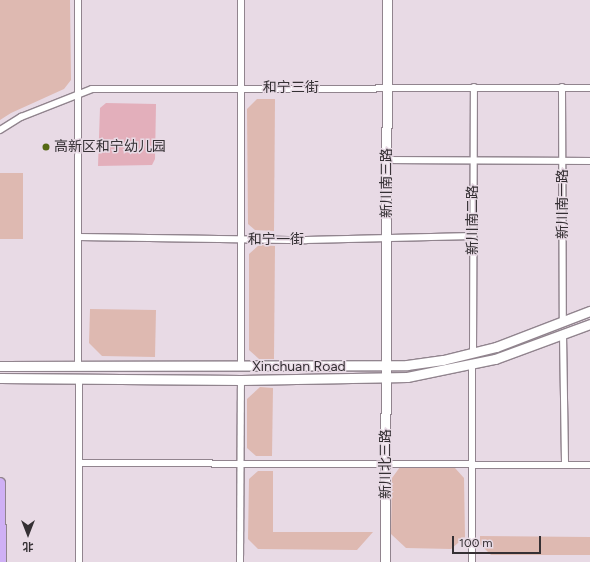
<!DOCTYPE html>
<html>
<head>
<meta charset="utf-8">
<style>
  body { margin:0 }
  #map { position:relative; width:590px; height:562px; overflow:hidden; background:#e8dae5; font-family:Figtree,"Noto Sans SC",sans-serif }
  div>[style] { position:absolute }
  .green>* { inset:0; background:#deb9b1; transform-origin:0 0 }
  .building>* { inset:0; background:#e3afbb }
  .roads { filter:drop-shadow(1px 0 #91848e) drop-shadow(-1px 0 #91848e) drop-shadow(0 1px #91848e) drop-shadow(0 -1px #91848e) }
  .street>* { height:6px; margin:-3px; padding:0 3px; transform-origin:3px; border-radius:3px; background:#fff }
  .secondary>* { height:9px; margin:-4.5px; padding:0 4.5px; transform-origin:4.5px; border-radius:4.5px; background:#fff }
  .primary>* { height:10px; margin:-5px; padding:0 5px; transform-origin:5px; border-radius:5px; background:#cfb0f5 }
  .dots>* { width:11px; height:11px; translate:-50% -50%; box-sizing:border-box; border:2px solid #e8dae5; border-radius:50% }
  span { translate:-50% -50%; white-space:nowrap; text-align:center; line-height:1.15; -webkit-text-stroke:3px #e8dae5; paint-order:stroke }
  .street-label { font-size:14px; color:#353034 }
  .poi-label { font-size:14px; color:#353034 }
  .left { translate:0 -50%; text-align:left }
  .north { position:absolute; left:8px; top:514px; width:40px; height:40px; -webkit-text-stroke:3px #e8dae5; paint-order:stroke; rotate:180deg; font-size:11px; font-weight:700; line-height:16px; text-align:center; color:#353034 }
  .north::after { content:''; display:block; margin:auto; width:14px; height:18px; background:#353034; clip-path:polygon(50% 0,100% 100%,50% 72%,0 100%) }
  .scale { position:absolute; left:452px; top:536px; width:89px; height:18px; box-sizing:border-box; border:2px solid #353034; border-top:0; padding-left:5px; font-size:12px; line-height:14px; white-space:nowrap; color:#353034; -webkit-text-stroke:3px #e8dae5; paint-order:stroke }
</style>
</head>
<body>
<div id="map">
  <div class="green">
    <div style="clip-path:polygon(0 0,70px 0,71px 80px,64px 89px,11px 113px,0 120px)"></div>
    <div style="clip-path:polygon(257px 99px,275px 99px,274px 231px,255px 230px,248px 224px,247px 109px)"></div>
    <div style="left:0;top:173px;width:23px;height:66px"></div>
    <div style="clip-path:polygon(259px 245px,275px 246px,274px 359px,259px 359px,249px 350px,249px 254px)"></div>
    <div style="clip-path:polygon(90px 309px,156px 310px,155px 357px,102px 356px,89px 343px)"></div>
    <div style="clip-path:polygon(260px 387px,273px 388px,272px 456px,256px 456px,247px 448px,247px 399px)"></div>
    <div style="clip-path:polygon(400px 467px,455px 468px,464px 478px,465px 537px,451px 549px,406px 548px,391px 534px,392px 478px)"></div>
    <div style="clip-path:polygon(258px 471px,273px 471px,273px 532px,373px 532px,357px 550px,258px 549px,248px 539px,249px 479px)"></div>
    <div style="clip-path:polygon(480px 536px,590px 537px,590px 555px,491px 555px,480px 544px)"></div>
  </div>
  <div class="building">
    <div style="clip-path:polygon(106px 103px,156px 104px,155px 159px,152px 165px,98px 166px,100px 108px)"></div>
  </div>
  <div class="roads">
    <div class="street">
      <div style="left:562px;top:87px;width:234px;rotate:89.8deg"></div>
      <div style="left:0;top:130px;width:25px;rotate:-32deg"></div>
      <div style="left:21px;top:117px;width:76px;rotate:-21.5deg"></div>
      <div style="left:92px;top:89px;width:498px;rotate:-0.1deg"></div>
      <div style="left:387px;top:160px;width:203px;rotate:0.3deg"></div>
      <div style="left:79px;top:237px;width:227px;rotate:0.8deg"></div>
      <div style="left:306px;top:240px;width:167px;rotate:-1.4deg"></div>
      <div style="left:563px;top:334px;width:131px;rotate:89.1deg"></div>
      <div style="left:473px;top:354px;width:267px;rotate:-89.8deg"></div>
      <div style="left:472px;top:365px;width:197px;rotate:90deg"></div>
      <div style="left:78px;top:366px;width:366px;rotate:-90deg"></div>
      <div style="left:241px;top:367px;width:367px;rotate:-90deg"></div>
      <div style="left:79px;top:379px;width:183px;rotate:90deg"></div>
      <div style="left:80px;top:463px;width:510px;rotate:0.22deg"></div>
      <div style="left:240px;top:562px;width:182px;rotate:-89.7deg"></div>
    </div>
    <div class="secondary">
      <div style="left:0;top:366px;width:407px;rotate:-0.1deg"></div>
      <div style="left:407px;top:365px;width:36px;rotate:-8deg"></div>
      <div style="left:443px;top:360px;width:55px;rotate:-13.8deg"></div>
      <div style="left:496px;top:347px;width:101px;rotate:-21deg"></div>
      <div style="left:0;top:378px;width:241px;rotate:0.5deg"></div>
      <div style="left:241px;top:380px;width:166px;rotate:-1deg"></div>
      <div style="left:407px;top:377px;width:90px;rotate:-11.6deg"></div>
      <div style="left:495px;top:359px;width:101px;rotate:-20.2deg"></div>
      <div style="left:385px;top:562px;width:562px;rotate:-89.8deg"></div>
    </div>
    <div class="primary">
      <div style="left:0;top:483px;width:79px;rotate:89.3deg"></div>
    </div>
  </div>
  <div class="dots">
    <div style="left:46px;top:147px;background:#556813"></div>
  </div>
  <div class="street-label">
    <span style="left:291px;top:88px">和宁三街</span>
    <span style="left:387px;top:183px;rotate:-90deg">新川南三路</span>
    <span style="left:563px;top:204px;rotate:-90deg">新川南一路</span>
    <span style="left:473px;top:220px;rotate:-90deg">新川南二路</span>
    <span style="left:276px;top:240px">和宁一街</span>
    <span style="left:299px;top:367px">Xinchuan Road</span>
    <span style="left:386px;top:464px;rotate:-90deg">新川北三路</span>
  </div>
  <div class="poi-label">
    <span class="left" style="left:54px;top:147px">高新区和宁幼儿园</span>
  </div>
  <div class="north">北</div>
  <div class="scale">100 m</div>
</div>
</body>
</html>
